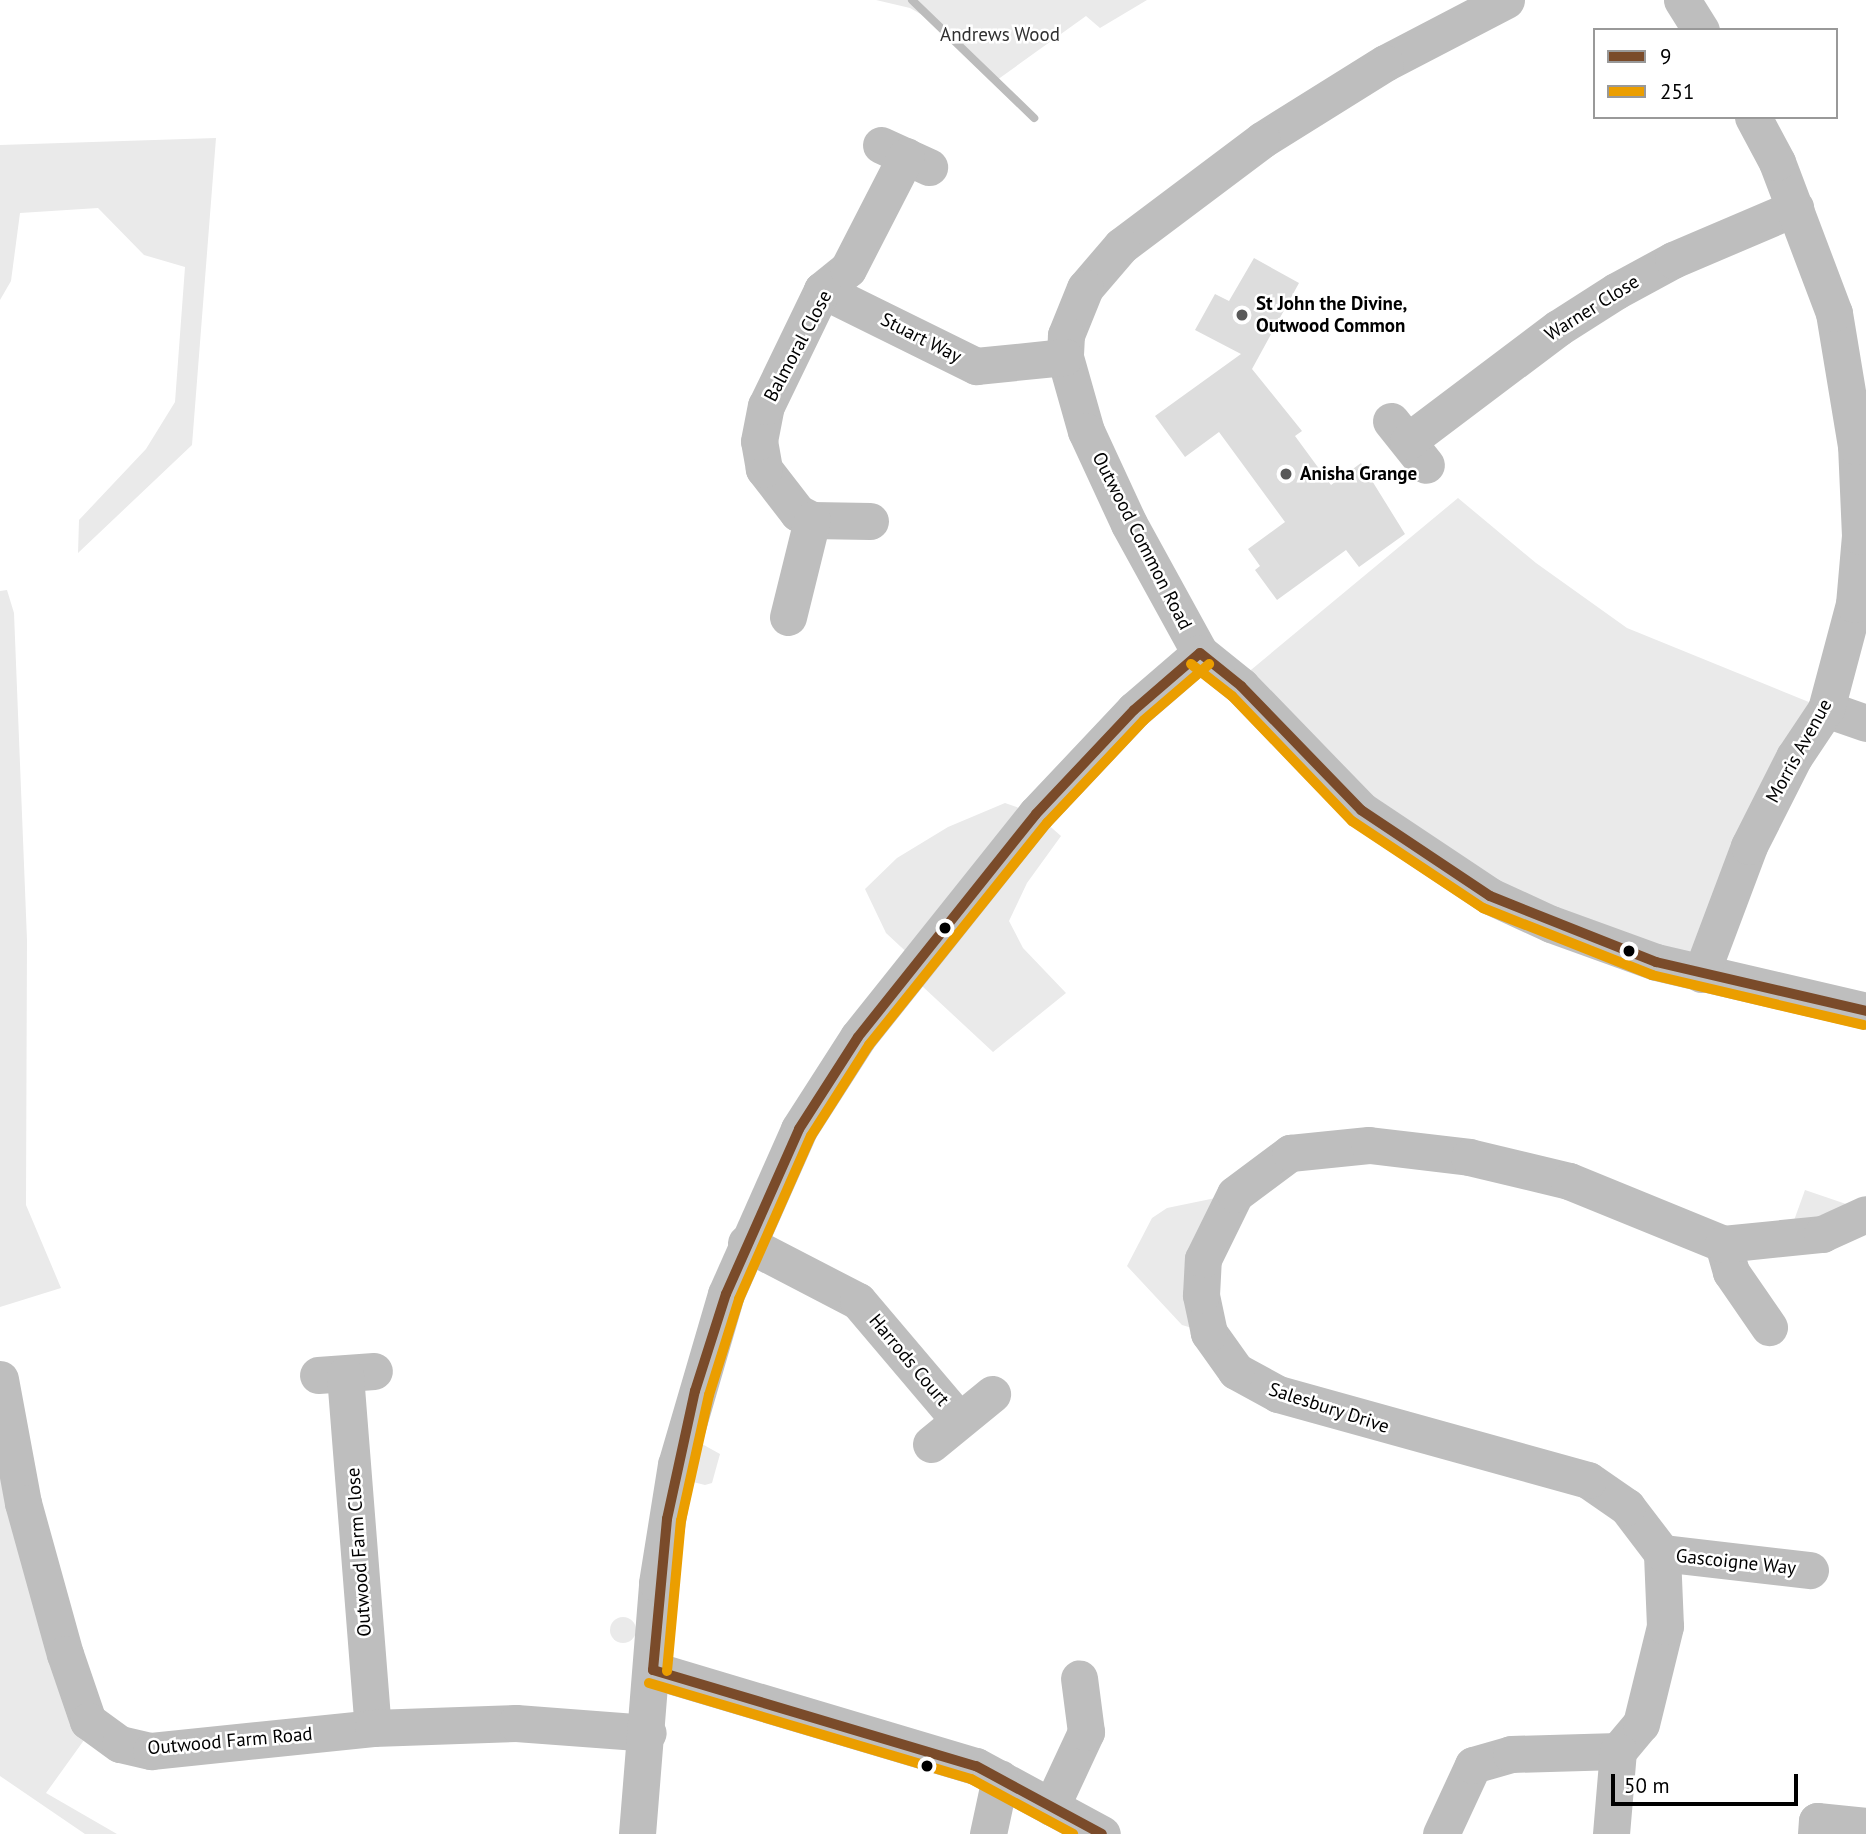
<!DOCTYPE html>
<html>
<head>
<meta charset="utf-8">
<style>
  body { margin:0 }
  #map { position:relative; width:1866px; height:1834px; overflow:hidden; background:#fff; font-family:"PT Sans",sans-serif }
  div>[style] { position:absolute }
  .green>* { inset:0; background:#eaeaea }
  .round { border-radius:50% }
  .stream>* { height:8px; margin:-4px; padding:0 4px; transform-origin:4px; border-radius:4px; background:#bcbcbc }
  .building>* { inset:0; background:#ddd }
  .minor>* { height:37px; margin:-18.5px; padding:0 18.5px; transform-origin:18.5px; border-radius:18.5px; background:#bebebe }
  .bus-1>* { height:10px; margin:-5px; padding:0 5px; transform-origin:5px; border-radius:5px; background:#7a4b2a }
  .bus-2>* { height:10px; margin:-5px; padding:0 5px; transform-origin:5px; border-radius:5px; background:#eb9e00 }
  .dots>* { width:19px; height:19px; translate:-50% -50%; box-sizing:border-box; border:4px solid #fff; border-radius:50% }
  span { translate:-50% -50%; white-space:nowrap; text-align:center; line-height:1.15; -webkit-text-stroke:5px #fff; paint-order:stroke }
  .park-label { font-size:19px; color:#303030 }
  .poi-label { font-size:19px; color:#000; font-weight:700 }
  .left { translate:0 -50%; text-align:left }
  .street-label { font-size:19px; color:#000 }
  .legend { position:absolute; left:1593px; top:28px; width:245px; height:91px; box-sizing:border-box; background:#fff; border:2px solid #999; margin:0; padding:9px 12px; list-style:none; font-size:21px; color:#000 }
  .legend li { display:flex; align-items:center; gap:14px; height:35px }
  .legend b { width:35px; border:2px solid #999 }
  .scale { position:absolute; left:1611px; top:1774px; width:187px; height:32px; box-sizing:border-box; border:4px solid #000; border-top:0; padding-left:9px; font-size:21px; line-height:24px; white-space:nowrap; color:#000; -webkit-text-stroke:5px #fff; paint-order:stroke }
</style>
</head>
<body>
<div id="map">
  <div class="green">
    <div style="clip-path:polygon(876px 0,1147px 0,1100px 28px,1086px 16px,997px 80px,938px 24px,910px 8px)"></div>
    <div style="clip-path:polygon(216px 138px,192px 445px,78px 553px,79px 520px,146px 449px,175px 402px,185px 267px,144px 255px,98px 208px,20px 213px,11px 281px,0 300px,0 145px)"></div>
    <div style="clip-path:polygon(1458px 498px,1536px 563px,1627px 628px,1826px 709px,1701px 974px,1490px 896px,1234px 684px)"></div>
    <div style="clip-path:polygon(7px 590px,14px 613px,27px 940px,26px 1205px,61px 1288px,0 1307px,0 591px)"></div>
    <div style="clip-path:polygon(1005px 803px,1036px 814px,1061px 836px,1027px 883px,1009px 921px,1023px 948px,1066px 993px,993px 1052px,907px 972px,915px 960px,886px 933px,865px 889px,897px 858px,948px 827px)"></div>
    <div style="clip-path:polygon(1805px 1190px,1849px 1205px,1792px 1226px)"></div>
    <div style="clip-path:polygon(1235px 1194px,1217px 1221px,1209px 1333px,1182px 1325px,1127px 1266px,1152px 1218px,1167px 1208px)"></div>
    <div style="clip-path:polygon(0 1427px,87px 1736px,46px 1793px,117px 1834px,85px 1834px,0 1776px)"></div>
    <div style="clip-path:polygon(702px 1444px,720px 1454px,712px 1483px,705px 1485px,693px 1482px)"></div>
    <div class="round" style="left:610px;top:1617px;width:26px;height:26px"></div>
  </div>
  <div class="stream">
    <div style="left:912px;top:0;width:170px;rotate:44deg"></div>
  </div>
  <div class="building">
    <div style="clip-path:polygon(1254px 258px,1299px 283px,1252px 369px,1302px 431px,1295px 436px,1331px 485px,1361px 463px,1405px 534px,1359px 567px,1346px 550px,1277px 600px,1255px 570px,1260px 566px,1248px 549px,1285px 522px,1219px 432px,1185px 457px,1155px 416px,1241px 354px,1195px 330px,1215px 294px,1229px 301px)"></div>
  </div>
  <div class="minor">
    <div style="left:1506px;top:0;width:136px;rotate:152.5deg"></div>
    <div style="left:1385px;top:63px;width:145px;rotate:148deg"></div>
    <div style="left:1262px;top:140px;width:176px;rotate:143.1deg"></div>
    <div style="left:1121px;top:246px;width:55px;rotate:130.6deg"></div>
    <div style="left:1085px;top:288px;width:51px;rotate:112deg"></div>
    <div style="left:1066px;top:335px;width:22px;rotate:93deg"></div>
    <div style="left:1065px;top:357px;width:77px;rotate:74.2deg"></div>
    <div style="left:1086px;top:431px;width:102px;rotate:65.2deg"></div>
    <div style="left:1129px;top:524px;width:147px;rotate:61.2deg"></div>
    <div style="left:1200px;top:653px;width:53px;rotate:38.8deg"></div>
    <div style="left:1241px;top:686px;width:173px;rotate:45.9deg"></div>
    <div style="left:1361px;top:810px;width:155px;rotate:33.7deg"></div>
    <div style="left:1490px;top:896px;width:67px;rotate:24.7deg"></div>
    <div style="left:1551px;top:924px;width:112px;rotate:19.9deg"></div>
    <div style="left:1656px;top:962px;width:216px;rotate:13.1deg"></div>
    <div style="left:1682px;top:0;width:36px;rotate:58deg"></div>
    <div style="left:881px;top:145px;width:53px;rotate:24.6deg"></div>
    <div style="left:822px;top:290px;width:172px;rotate:26.3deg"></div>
    <div style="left:976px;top:366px;width:89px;rotate:-5.8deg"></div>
    <div style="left:1391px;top:421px;width:56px;rotate:51.5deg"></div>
    <div style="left:1408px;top:441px;width:188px;rotate:-37deg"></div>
    <div style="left:1558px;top:328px;width:69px;rotate:-32.5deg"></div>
    <div style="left:1616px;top:291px;width:65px;rotate:-28.5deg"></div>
    <div style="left:1673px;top:260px;width:133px;rotate:-23.1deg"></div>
    <div style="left:870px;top:521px;width:58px;rotate:-179deg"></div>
    <div style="left:812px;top:520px;width:16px;rotate:-153deg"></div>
    <div style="left:798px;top:513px;width:56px;rotate:-127.7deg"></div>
    <div style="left:764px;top:469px;width:28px;rotate:-100deg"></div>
    <div style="left:759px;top:441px;width:36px;rotate:-79deg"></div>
    <div style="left:766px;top:406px;width:129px;rotate:-64.2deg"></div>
    <div style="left:822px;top:290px;width:33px;rotate:-39deg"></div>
    <div style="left:848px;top:269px;width:127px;rotate:-62.8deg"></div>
    <div style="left:788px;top:617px;width:100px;rotate:-76.1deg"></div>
    <div style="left:1826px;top:709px;width:42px;rotate:19.3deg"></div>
    <div style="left:1701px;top:974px;width:137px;rotate:-69.4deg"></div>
    <div style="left:1749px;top:846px;width:100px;rotate:-63.2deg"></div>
    <div style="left:1794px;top:757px;width:58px;rotate:-56.3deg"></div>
    <div style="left:1826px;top:709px;width:109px;rotate:-75.1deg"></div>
    <div style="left:1854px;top:604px;width:68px;rotate:-85deg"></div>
    <div style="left:1860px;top:536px;width:90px;rotate:-92.5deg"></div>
    <div style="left:1856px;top:446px;width:135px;rotate:-99.4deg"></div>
    <div style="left:1834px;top:313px;width:161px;rotate:-110.7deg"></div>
    <div style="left:1777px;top:162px;width:51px;rotate:-118.1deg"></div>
    <div style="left:746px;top:1243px;width:126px;rotate:27.4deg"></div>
    <div style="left:858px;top:1301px;width:156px;rotate:49.7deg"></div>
    <div style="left:1723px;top:1244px;width:29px;rotate:74deg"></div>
    <div style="left:1731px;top:1272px;width:67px;rotate:55.4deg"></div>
    <div style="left:318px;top:1375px;width:56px;rotate:-4.1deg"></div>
    <div style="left:345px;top:1375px;width:354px;rotate:85.5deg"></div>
    <div style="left:0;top:1379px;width:126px;rotate:79.5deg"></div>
    <div style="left:23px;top:1503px;width:157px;rotate:74.5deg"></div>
    <div style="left:65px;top:1654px;width:71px;rotate:71.1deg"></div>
    <div style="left:88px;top:1721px;width:39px;rotate:36deg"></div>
    <div style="left:120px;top:1744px;width:32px;rotate:13deg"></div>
    <div style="left:151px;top:1751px;width:223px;rotate:-5.9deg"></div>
    <div style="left:373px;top:1728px;width:143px;rotate:-2deg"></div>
    <div style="left:516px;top:1723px;width:132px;rotate:4.3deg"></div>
    <div style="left:931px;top:1444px;width:79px;rotate:-39.3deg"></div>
    <div style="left:1662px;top:1553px;width:149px;rotate:6.6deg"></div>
    <div style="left:653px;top:1670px;width:337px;rotate:16.6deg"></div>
    <div style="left:976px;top:1766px;width:143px;rotate:28.4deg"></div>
    <div style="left:1051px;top:1807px;width:83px;rotate:-65deg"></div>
    <div style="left:1086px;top:1732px;width:54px;rotate:-97.4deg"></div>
    <div style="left:637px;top:1834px;width:252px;rotate:-85.4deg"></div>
    <div style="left:657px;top:1583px;width:120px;rotate:-80.9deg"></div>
    <div style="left:676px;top:1465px;width:178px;rotate:-73.7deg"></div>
    <div style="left:726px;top:1294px;width:180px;rotate:-66.1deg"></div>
    <div style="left:799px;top:1129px;width:109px;rotate:-57.3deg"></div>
    <div style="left:858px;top:1037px;width:285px;rotate:-51.4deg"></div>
    <div style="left:1036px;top:814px;width:143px;rotate:-46.7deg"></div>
    <div style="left:1134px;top:710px;width:87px;rotate:-40.8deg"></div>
    <div style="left:988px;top:1834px;width:57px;rotate:-77.9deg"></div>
    <div style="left:1441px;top:1834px;width:76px;rotate:-65.1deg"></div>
    <div style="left:1473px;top:1765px;width:40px;rotate:-16deg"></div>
    <div style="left:1511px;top:1754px;width:107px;rotate:-1.6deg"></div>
    <div style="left:1618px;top:1751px;width:35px;rotate:-50deg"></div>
    <div style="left:1641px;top:1724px;width:101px;rotate:-76.2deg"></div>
    <div style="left:1665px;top:1626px;width:73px;rotate:-92.4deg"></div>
    <div style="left:1662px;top:1553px;width:58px;rotate:-127.3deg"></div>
    <div style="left:1627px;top:1507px;width:47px;rotate:-145.3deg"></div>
    <div style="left:1588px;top:1480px;width:322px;rotate:-164.5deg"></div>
    <div style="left:1278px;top:1394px;width:48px;rotate:-151.3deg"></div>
    <div style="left:1236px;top:1371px;width:47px;rotate:-125.4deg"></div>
    <div style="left:1209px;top:1333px;width:39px;rotate:-102deg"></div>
    <div style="left:1201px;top:1295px;width:36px;rotate:-87deg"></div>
    <div style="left:1203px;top:1259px;width:72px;rotate:-63.8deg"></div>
    <div style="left:1235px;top:1194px;width:69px;rotate:-36.7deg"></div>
    <div style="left:1290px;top:1153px;width:79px;rotate:-5.8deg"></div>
    <div style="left:1369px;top:1145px;width:101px;rotate:6.8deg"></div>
    <div style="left:1469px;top:1157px;width:103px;rotate:13.5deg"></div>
    <div style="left:1569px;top:1181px;width:166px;rotate:22.2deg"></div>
    <div style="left:1723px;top:1244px;width:100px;rotate:-5.8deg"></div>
    <div style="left:1822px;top:1234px;width:48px;rotate:-24.4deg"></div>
    <div style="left:1611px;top:1834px;width:83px;rotate:-85.2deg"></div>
    <div style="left:1816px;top:1834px;width:13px;rotate:-86deg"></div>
    <div style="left:1817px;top:1821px;width:49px;rotate:5.8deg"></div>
  </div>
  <div class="bus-1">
    <div style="left:1200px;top:653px;width:53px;rotate:38.8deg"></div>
    <div style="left:1241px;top:686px;width:173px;rotate:45.9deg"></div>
    <div style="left:1361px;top:810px;width:155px;rotate:33.7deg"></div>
    <div style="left:1490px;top:896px;width:179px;rotate:21.7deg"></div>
    <div style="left:1656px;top:962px;width:216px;rotate:13.1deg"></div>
    <div style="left:653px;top:1670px;width:152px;rotate:-84.7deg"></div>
    <div style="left:667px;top:1519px;width:131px;rotate:-77.7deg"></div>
    <div style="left:695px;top:1391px;width:102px;rotate:-72.3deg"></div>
    <div style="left:726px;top:1294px;width:180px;rotate:-66.1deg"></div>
    <div style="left:799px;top:1129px;width:109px;rotate:-57.3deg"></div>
    <div style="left:858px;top:1037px;width:285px;rotate:-51.4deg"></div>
    <div style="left:1036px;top:814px;width:143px;rotate:-46.7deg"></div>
    <div style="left:1134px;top:710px;width:87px;rotate:-40.8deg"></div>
    <div style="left:653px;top:1670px;width:337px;rotate:16.6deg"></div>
    <div style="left:976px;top:1766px;width:143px;rotate:28.4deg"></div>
  </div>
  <div class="bus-2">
    <div style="left:1191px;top:664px;width:52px;rotate:38deg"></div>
    <div style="left:1232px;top:696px;width:173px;rotate:46.2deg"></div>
    <div style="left:1352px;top:821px;width:157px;rotate:33.6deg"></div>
    <div style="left:1483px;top:908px;width:182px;rotate:21.6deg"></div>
    <div style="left:1652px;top:975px;width:217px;rotate:13.3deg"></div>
    <div style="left:667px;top:1671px;width:151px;rotate:-84.7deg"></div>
    <div style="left:681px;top:1521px;width:129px;rotate:-77.5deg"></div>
    <div style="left:709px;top:1395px;width:101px;rotate:-72.6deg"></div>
    <div style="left:739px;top:1299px;width:178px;rotate:-66.2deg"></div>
    <div style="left:811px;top:1136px;width:108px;rotate:-57.5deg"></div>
    <div style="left:869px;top:1045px;width:285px;rotate:-51.3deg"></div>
    <div style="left:1047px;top:823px;width:141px;rotate:-46.7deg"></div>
    <div style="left:1144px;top:720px;width:86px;rotate:-40.7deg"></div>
    <div style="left:649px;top:1683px;width:336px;rotate:16.6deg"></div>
    <div style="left:971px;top:1779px;width:116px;rotate:28.3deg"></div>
  </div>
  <div class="dots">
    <div style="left:1242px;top:315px;background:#595959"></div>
    <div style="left:1286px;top:474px;background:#595959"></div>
    <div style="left:945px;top:928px;background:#000"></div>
    <div style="left:1629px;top:951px;background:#000"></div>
    <div style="left:927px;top:1766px;background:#000"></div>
  </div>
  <div class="park-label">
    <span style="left:1000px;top:35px">Andrews Wood</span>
  </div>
  <div class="poi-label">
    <span class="left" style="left:1256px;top:315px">St John the Divine,<br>Outwood Common</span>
    <span class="left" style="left:1300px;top:474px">Anisha Grange</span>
  </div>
  <div class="street-label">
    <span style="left:1592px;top:308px;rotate:-32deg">Warner Close</span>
    <span style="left:921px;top:338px;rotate:27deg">Stuart Way</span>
    <span style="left:798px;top:346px;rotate:-62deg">Balmoral Close</span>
    <span style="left:1142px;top:541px;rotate:63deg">Outwood Common Road</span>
    <span style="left:1799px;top:751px;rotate:-61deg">Morris Avenue</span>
    <span style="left:909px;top:1360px;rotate:50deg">Harrods Court</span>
    <span style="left:1329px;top:1408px;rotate:18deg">Salesbury Drive</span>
    <span style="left:359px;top:1552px;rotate:-94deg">Outwood Farm Close</span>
    <span style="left:1736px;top:1562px;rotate:6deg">Gascoigne Way</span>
    <span style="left:230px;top:1741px;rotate:-5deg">Outwood Farm Road</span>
  </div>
  <ul class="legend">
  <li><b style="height:9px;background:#7a4b2a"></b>9</li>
  <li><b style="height:9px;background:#eb9e00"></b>251</li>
  </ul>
  <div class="scale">50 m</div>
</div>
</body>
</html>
